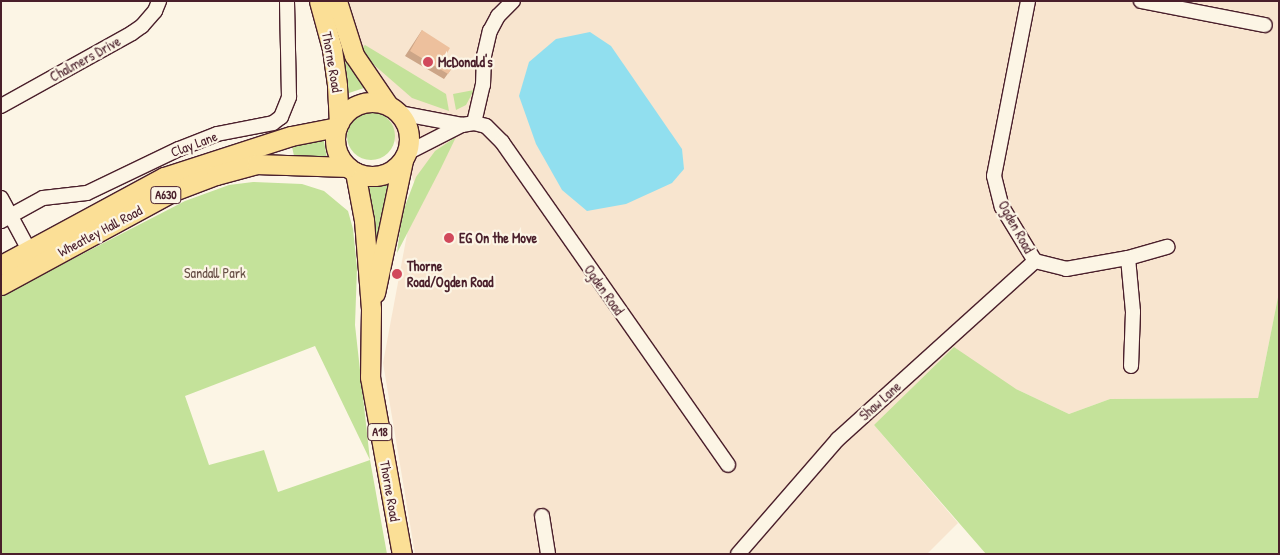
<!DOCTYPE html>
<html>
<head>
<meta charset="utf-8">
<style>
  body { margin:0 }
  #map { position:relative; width:1280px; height:555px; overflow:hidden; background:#fcf5e5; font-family:"Patrick Hand",sans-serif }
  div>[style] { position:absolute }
  .built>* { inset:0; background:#f8e5cf }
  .green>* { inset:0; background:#c4e29a }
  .round { border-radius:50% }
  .water>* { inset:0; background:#91dfef }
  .roads { filter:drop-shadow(1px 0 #4a1f2b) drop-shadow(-1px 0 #4a1f2b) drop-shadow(0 1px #4a1f2b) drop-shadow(0 -1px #4a1f2b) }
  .minor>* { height:14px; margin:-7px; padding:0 7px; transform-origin:7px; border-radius:7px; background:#fcf5e5 }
  .highway>* { height:19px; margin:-9.5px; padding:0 9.5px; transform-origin:9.5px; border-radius:9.5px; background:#fbdf96 }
  .highway>.ring { margin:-9.5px; padding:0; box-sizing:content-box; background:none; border:19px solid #fbdf96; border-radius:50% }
  .wall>* { inset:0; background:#cca587 }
  .building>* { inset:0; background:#edc09d }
  .dots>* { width:14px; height:14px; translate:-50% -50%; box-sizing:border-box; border:2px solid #fcf5e5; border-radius:50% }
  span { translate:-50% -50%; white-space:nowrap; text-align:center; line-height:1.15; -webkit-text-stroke:4.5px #fcf5e5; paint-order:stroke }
  .shield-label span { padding:1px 4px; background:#fcf5e5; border:1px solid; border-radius:4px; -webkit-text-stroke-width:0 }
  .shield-label { font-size:12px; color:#4a1f2b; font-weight:700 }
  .street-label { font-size:14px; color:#4a1f2b }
  .poi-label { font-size:14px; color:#4a1f2b; font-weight:700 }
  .left { translate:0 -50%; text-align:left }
  .park-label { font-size:14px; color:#685047 }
  .frame { position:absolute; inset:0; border:2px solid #4a1f2b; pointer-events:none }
</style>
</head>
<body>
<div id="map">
  <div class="built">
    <div style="clip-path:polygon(350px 1px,1279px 1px,1279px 292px,1258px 398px,1110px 399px,1069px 414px,1016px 389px,874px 425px,958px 523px,927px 554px,415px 554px,383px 363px,416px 186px,348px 39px)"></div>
  </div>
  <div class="green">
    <div style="clip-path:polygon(365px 45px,446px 94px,449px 111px,412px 98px,358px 51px)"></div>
    <div style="clip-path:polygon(347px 61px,364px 88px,346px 94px,340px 65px)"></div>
    <div style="clip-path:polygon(474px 90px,466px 105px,456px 110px,453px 94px)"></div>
    <div class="round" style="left:347px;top:112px;width:48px;height:48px"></div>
    <div style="clip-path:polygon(323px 136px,327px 158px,294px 156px,291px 142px)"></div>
    <div style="clip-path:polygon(456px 137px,441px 168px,397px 253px,402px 214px,416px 177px,435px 151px)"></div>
    <div style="clip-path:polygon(393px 178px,374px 251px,364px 184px,373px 185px)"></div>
    <div style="clip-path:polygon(evenodd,253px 182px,302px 184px,324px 191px,348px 211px,353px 229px,357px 268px,355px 325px,370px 460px,387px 554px,1px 554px,1px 296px,185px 201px,229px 185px,253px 182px,315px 346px,370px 460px,278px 492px,264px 450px,209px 465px,185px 396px,315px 346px)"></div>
    <div style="clip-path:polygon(1279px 292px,1279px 554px,986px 554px,874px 425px,954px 347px,1016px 389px,1069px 414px,1110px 399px,1258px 398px)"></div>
  </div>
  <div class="water">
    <div style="clip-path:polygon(590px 32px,611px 46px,682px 149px,684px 169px,672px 183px,626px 204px,587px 211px,562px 190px,536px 144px,519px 96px,529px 62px,556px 39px)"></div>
  </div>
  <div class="roads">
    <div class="minor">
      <div style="left:1028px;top:1px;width:178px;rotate:101deg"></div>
      <div style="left:994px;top:176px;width:32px;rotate:76deg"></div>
      <div style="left:1002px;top:207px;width:63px;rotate:58.6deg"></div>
      <div style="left:1035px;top:261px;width:32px;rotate:14deg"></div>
      <div style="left:1066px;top:269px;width:63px;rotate:-10.1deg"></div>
      <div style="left:1128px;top:258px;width:41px;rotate:-15.8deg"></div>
      <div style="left:1141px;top:1px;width:126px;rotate:11deg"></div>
      <div style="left:1px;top:106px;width:150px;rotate:-29.1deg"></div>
      <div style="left:132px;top:33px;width:12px;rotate:-35deg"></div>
      <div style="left:142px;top:26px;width:20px;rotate:-49deg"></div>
      <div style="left:155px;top:11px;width:11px;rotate:-68deg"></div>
      <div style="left:399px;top:113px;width:64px;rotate:10.8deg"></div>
      <div style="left:462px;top:125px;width:12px;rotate:-9deg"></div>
      <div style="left:474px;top:123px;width:39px;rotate:-77deg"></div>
      <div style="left:483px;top:85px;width:29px;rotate:-88deg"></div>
      <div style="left:484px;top:56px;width:26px;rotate:-77deg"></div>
      <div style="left:490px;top:31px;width:17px;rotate:-62deg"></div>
      <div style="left:498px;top:16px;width:21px;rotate:-45deg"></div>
      <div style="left:474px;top:123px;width:12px;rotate:14deg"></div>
      <div style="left:486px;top:126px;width:23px;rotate:45deg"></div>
      <div style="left:502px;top:142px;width:394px;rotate:55deg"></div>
      <div style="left:407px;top:153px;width:62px;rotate:-27deg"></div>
      <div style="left:1px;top:198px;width:59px;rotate:61.7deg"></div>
      <div style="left:1px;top:221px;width:48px;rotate:-28.7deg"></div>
      <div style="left:43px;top:198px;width:44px;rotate:-6.5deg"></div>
      <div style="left:87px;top:193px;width:102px;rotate:-25.6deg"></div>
      <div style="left:179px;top:149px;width:41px;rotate:-21.5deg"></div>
      <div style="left:217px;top:134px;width:57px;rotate:-11.1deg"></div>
      <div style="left:273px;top:123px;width:10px;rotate:-37deg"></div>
      <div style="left:281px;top:117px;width:22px;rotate:-68deg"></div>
      <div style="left:289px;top:97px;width:96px;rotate:-91.2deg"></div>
      <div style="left:1128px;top:258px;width:54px;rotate:84.7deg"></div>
      <div style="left:1133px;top:312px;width:54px;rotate:92.1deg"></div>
      <div style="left:542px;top:516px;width:38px;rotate:81deg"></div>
      <div style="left:738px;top:554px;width:152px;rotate:-49deg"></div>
      <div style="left:838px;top:439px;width:266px;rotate:-42.1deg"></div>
    </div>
    <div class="highway">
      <div style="left:319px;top:1px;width:50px;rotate:74.8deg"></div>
      <div style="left:332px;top:49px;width:37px;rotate:82deg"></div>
      <div style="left:337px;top:86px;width:37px;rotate:87deg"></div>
      <div style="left:337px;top:1px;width:57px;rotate:72.5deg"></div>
      <div style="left:354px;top:55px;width:60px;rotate:55.8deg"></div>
      <div class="ring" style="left:335px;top:102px;width:55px;height:55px"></div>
      <div style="left:355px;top:172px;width:49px;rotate:79.4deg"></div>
      <div style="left:364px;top:220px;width:89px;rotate:85.5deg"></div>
      <div style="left:371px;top:309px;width:68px;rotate:90.8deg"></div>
      <div style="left:370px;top:377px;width:180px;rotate:79.8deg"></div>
      <div style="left:1px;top:265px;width:185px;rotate:-28.4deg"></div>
      <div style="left:164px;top:177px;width:133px;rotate:-17.9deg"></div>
      <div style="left:291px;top:136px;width:47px;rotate:-11.1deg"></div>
      <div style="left:1px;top:285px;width:197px;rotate:-28.5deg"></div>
      <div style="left:174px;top:191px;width:45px;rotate:-20.9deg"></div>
      <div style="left:216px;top:175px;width:42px;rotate:-15deg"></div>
      <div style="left:257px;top:164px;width:90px;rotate:1.9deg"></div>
      <div style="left:375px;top:293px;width:136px;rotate:-78.1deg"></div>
    </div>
  </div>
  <div class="wall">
    <div style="clip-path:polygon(422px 30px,442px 62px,452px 68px,444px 79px,405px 56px)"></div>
  </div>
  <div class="building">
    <div style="clip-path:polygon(422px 30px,450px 48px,442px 62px,452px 68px,448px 74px,410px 51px)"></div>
  </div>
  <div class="dots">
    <div style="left:428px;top:62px;background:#d1495b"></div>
    <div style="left:449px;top:238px;background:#d1495b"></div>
    <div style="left:397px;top:274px;background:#d1495b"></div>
  </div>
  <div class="shield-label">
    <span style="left:166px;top:195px">A630</span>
    <span style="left:380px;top:432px">A18</span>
  </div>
  <div class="street-label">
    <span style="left:85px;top:59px;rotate:-29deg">Chalmers Drive</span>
    <span style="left:332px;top:62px;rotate:80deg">Thorne Road</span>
    <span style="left:194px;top:144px;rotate:-21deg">Clay Lane</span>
    <span style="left:1016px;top:227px;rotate:61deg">Ogden Road</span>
    <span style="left:100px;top:231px;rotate:-28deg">Wheatley Hall Road</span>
    <span style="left:604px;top:290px;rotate:55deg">Ogden Road</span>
    <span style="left:880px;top:401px;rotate:-42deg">Shaw Lane</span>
    <span style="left:390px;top:491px;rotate:80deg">Thorne Road</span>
  </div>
  <div class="poi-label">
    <span class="left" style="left:438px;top:62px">McDonald's</span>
    <span class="left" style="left:459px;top:238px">EG On the Move</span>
    <span class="left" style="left:407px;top:274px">Thorne<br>Road/Ogden Road</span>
  </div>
  <div class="park-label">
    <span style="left:215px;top:273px">Sandall Park</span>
  </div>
  <div class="frame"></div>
</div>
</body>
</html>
